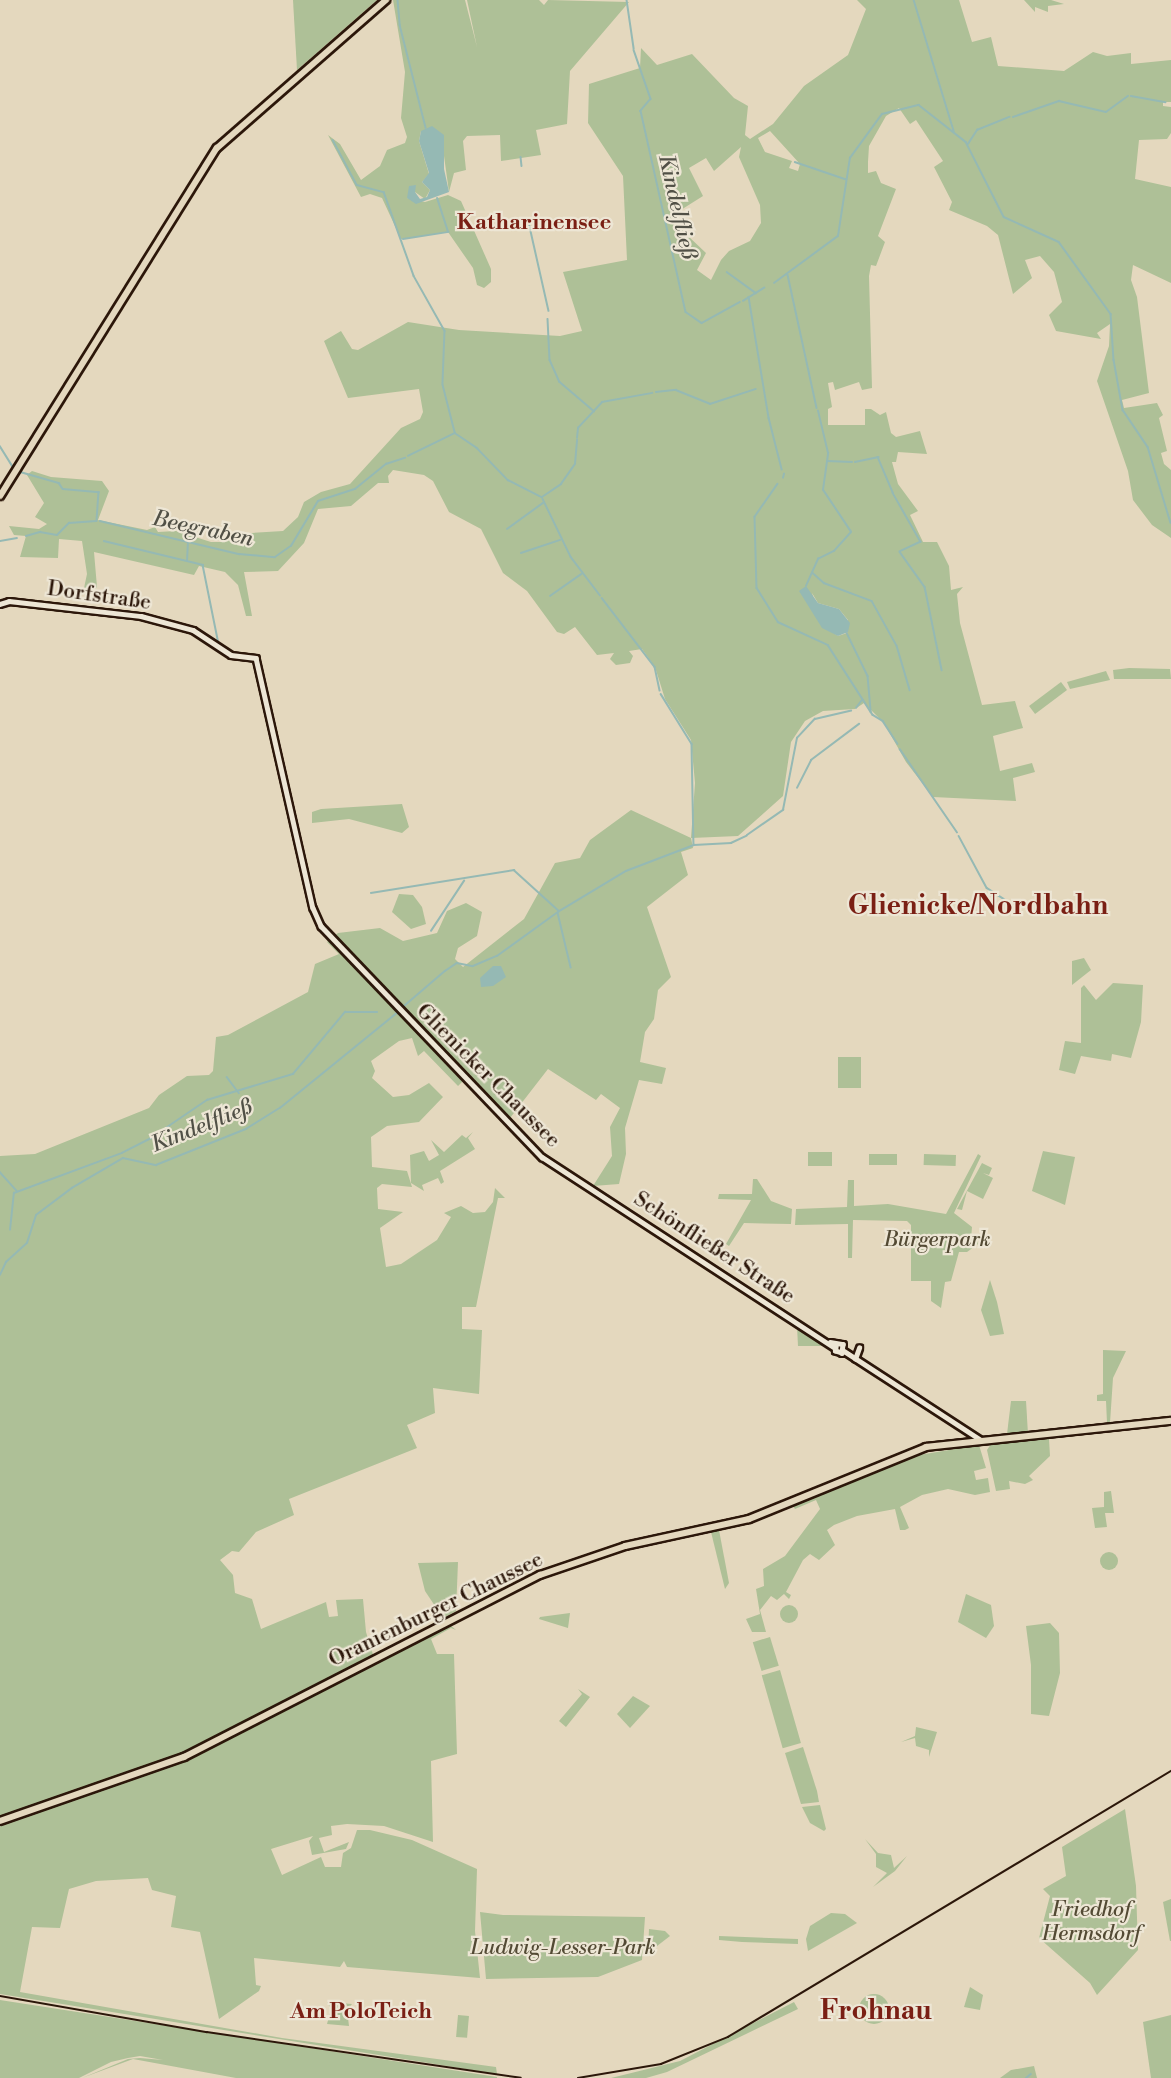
<!DOCTYPE html>
<html>
<head>
<meta charset="utf-8">
<style>
  body { margin:0 }
  #map { position:relative; width:1171px; height:2078px; overflow:hidden; background:#e4d8be; font-family:"Libre Bodoni",serif }
  div>[style] { position:absolute }
  .green>* { inset:0; background:#aec097; transform-origin:0 0 }
  .round { border-radius:50% }
  .water>* { inset:0; background:#95b9b4 }
  .stream>* { height:1.5px; margin:-0.75px; padding:0 0.75px; transform-origin:0.75px; border-radius:0.75px; background:#95b9b4 }
  .roads { filter:drop-shadow(2px 0 #2c170a) drop-shadow(-2px 0 #2c170a) drop-shadow(0 2px #2c170a) drop-shadow(0 -2px #2c170a) }
  .secondary>* { height:4.5px; margin:-2.25px; padding:0 2.25px; transform-origin:2.25px; border-radius:2.25px; background:#ede6d5 }
  .primary>* { height:6px; margin:-3px; padding:0 3px; transform-origin:3px; border-radius:3px; background:#e4d8be }
  .tram>* { height:1.5px; margin:-0.75px; padding:0 0.75px; transform-origin:0.75px; border-radius:0.75px; background:#2c170a }
  span { translate:-50% -50%; white-space:nowrap; text-align:center; line-height:1.15; -webkit-text-stroke:4.5px #ede6d5; paint-order:stroke }
  .street-label { font-size:21px; color:#2c170a }
  .park-label { font-size:21px; color:#534a34; font-style:italic }
  .water-label { font-size:22px; color:#515046; font-style:italic }
  .neighbourhood-label { font-size:22px; color:#7a1f14; font-weight:700 }
  .district-label { font-size:27px; color:#7a1f14; font-weight:700 }
</style>
</head>
<body>
<div id="map">
  <div class="green">
    <div style="clip-path:polygon(293px 0,377px 0,297px 70px)"></div>
    <div style="clip-path:polygon(393px 0,465px 0,477px 47px,467px 0,539px 0,544px 5px,548px 0,629px 2px,570px 71px,567px 124px,536px 130px,541px 155px,501px 161px,500px 135px,467px 136px,463px 141px,466px 170px,454px 173px,449px 192px,444px 156px,421px 131px,419px 141px,429px 174px,422px 182px,430px 190px,425px 199px,415px 192px,407px 198px,425px 202px,448px 195px,461px 201px,491px 269px,491px 282px,484px 288px,477px 285px,473px 268px,448px 232px,401px 239px,382px 198px,370px 194px,361px 197px,328px 135px,340px 144px,361px 180px,380px 166px,387px 150px,405px 143px,407px 137px,401px 118px,405px 72px)"></div>
    <div style="clip-path:polygon(evenodd,857px 0,959px 0,972px 42px,991px 37px,998px 66px,1064px 71px,1093px 52px,1107px 56px,1131px 53px,1131px 64px,1171px 60px,1171px 102px,1163px 102px,1163px 106px,1171px 107px,1171px 133px,1167px 139px,1139px 140px,1135px 179px,1171px 187px,1171px 283px,1133px 265px,1131px 280px,1137px 297px,1149px 393px,1122px 400px,1124px 408px,1157px 403px,1163px 415px,1159px 418px,1167px 451px,1161px 453px,1164px 464px,1171px 470px,1171px 538px,1152px 525px,1133px 500px,1128px 471px,1097px 381px,1109px 346px,1110px 324px,1097px 333px,1101px 339px,1056px 331px,1049px 315px,1062px 302px,1054px 272px,1040px 256px,1025px 260px,1032px 278px,1013px 294px,998px 235px,987px 226px,949px 210px,952px 202px,934px 167px,943px 161px,916px 120px,910px 124px,899px 108px,886px 116px,869px 146px,868px 162px,868px 173px,876px 171px,881px 183px,896px 189px,878px 236px,885px 242px,876px 266px,871px 265px,869px 276px,872px 388px,862px 390px,859px 382px,835px 390px,833px 382px,828px 383px,832px 407px,828px 409px,828px 425px,865px 425px,865px 409px,871px 409px,880px 415px,886px 412px,891px 433px,896px 437px,920px 431px,927px 454px,898px 452px,896px 462px,892px 462px,898px 484px,918px 511px,910px 515px,923px 542px,937px 542px,949px 566px,951px 590px,963px 587px,957px 594px,960px 623px,982px 705px,1015px 701px,1023px 728px,993px 736px,1000px 771px,1032px 763px,1035px 772px,1013px 778px,1016px 801px,933px 797px,906px 762px,884px 723px,864px 703px,855px 709px,823px 711px,805px 721px,791px 742px,783px 796px,738px 836px,691px 838px,693px 848px,681px 852px,688px 875px,647px 907px,671px 977px,658px 990px,654px 1019px,645px 1032px,640px 1062px,666px 1068px,662px 1084px,639px 1080px,625px 1128px,626px 1154px,619px 1184px,593px 1186px,612px 1156px,610px 1127px,620px 1108px,601px 1094px,596px 1100px,548px 1069px,510px 1118px,467px 1072px,421px 1033px,463px 1081px,458px 1086px,424px 1051px,418px 1056px,412px 1038px,399px 1041px,371px 1061px,375px 1071px,372px 1078px,393px 1097px,409px 1095px,429px 1083px,443px 1097px,419px 1122px,387px 1126px,371px 1137px,372px 1167px,407px 1171px,412px 1187px,382px 1184px,377px 1188px,378px 1209px,403px 1212px,380px 1228px,386px 1267px,401px 1264px,437px 1240px,451px 1217px,444px 1213px,461px 1206px,473px 1213px,485px 1212px,493px 1202px,495px 1188px,505px 1198px,498px 1198px,476px 1307px,462px 1307px,462px 1329px,482px 1330px,479px 1394px,433px 1388px,435px 1413px,407px 1425px,417px 1448px,289px 1499px,294px 1515px,256px 1532px,239px 1552px,232px 1551px,220px 1560px,233px 1575px,235px 1593px,252px 1599px,261px 1629px,326px 1602px,329px 1617px,338px 1616px,336px 1600px,363px 1599px,366px 1632px,375px 1661px,449px 1624px,456px 1630px,451px 1628px,431px 1639px,437px 1654px,454px 1654px,457px 1754px,431px 1761px,433px 1842px,384px 1826px,347px 1824px,331px 1826px,332px 1835px,319px 1838px,324px 1852px,349px 1842px,346px 1849px,312px 1855px,309px 1841px,313px 1836px,271px 1849px,282px 1875px,321px 1857px,325px 1867px,341px 1867px,343px 1853px,351px 1848px,357px 1830px,370px 1830px,412px 1840px,477px 1869px,475px 1931px,480px 1978px,347px 1967px,344px 1961px,340px 1967px,254px 1958px,256px 1985px,261px 1986px,259px 1991px,219px 2019px,200px 1932px,171px 1927px,176px 1896px,152px 1890px,148px 1878px,96px 1881px,69px 1889px,60px 1928px,32px 1927px,20px 1992px,282px 2038px,496px 2067px,497px 2074px,0 1994px,0 1156px,35px 1154px,149px 1108px,159px 1095px,187px 1076px,209px 1075px,213px 1071px,216px 1037px,228px 1035px,308px 992px,315px 964px,339px 954px,327px 942px,338px 933px,380px 928px,403px 941px,437px 933px,447px 911px,466px 903px,482px 912px,477px 936px,458px 948px,455px 959px,463px 967px,524px 919px,555px 863px,580px 858px,590px 840px,631px 810px,691px 838px,695px 783px,691px 740px,665px 699px,655px 667px,642px 649px,629px 651px,633px 656px,630px 663px,616px 665px,610px 659px,614px 653px,597px 655px,575px 627px,564px 634px,557px 632px,527px 591px,503px 573px,481px 529px,449px 512px,433px 481px,424px 475px,393px 470px,388px 476px,389px 483px,378px 483px,351px 506px,318px 509px,304px 543px,278px 571px,244px 572px,252px 616px,246px 616px,238px 585px,225px 572px,199px 566px,194px 575px,94px 552px,97px 587px,90px 594px,84px 588px,87px 574px,82px 541px,59px 539px,58px 558px,20px 557px,26px 536px,14px 535px,9px 526px,39px 529px,47px 524px,35px 517px,44px 503px,27px 475px,32px 471px,51px 477px,102px 481px,109px 491px,98px 520px,147px 530px,155px 527px,158px 532px,176px 531px,211px 542px,224px 542px,234px 534px,283px 531px,298px 517px,304px 502px,321px 492px,350px 484px,401px 428px,420px 419px,423px 412px,419px 389px,348px 398px,324px 341px,341px 331px,352px 349px,358px 350px,408px 322px,459px 330px,560px 336px,582px 331px,563px 272px,627px 260px,623px 176px,588px 123px,589px 84px,640px 68px,641px 48px,657px 65px,692px 54px,734px 98px,748px 106px,745px 135px,750px 139px,773px 124px,804px 86px,848px 55px,866px 9px,857px 0,770px 131px,800px 164px,798px 171px,789px 168px,792px 161px,765px 152px,758px 138px,770px 131px,857px 0,741px 147px,739px 157px,760px 205px,761px 223px,750px 241px,729px 251px,721px 260px,711px 280px,697px 270px,706px 253px,687px 235px,676px 213px,703px 196px,689px 168px,706px 158px,714px 171px,741px 147px,857px 0,812px 593px,818px 603px,839px 609px,848px 620px,847px 633px,838px 636px,822px 625px,812px 593px)"></div>
    <div style="clip-path:polygon(1024px 0,1051px 0,1064px 4px,1048px 6px,1048px 12px,1035px 7px,1035px 12px)"></div>
    <div style="clip-path:polygon(1129px 668px,1170px 669px,1171px 679px,1114px 679px,1113px 670px)"></div>
    <div style="clip-path:polygon(1106px 671px,1110px 680px,1070px 689px,1067px 682px)"></div>
    <div style="left:1061px;top:682px;width:10px;height:40px;rotate:53deg"></div>
    <div style="clip-path:polygon(402px 804px,409px 827px,402px 833px,349px 819px,312px 823px,312px 812px,321px 809px)"></div>
    <div style="clip-path:polygon(399px 894px,413px 895px,422px 907px,426px 924px,411px 929px,392px 912px)"></div>
    <div style="clip-path:polygon(1084px 958px,1091px 970px,1072px 985px,1072px 961px)"></div>
    <div style="clip-path:polygon(1113px 983px,1143px 985px,1141px 1022px,1131px 1058px,1112px 1054px,1111px 1061px,1081px 1056px,1075px 1074px,1059px 1070px,1065px 1041px,1081px 1043px,1081px 988px,1084px 985px,1096px 1000px)"></div>
    <div style="left:838px;top:1057px;width:23px;height:31px"></div>
    <div style="clip-path:polygon(473px 1132px,468px 1138px,475px 1149px,440px 1171px,444px 1182px,441px 1184px,438px 1178px,422px 1185px,424px 1191px,411px 1183px,410px 1155px,424px 1151px,429px 1161px,439px 1155px,431px 1140px,444px 1152px,462px 1135px,466px 1138px)"></div>
    <div style="clip-path:polygon(1043px 1151px,1075px 1157px,1065px 1205px,1032px 1191px)"></div>
    <div style="left:808px;top:1152px;width:24px;height:14px"></div>
    <div style="left:869px;top:1154px;width:28px;height:11px"></div>
    <div style="left:924px;top:1154px;width:32px;height:11px;rotate:2deg"></div>
    <div style="clip-path:polygon(978px 1154px,981px 1156px,954px 1213px,972px 1227px,971px 1239px,977px 1239px,978px 1244px,967px 1252px,959px 1252px,951px 1281px,945px 1282px,941px 1308px,931px 1301px,931px 1281px,911px 1281px,911px 1225px,907px 1221px,853px 1220px,852px 1258px,848px 1258px,848px 1224px,795px 1225px,796px 1209px,847px 1207px,848px 1180px,854px 1180px,854px 1206px,888px 1204px,946px 1214px)"></div>
    <div style="clip-path:polygon(982px 1163px,992px 1168px,989px 1175px,983px 1173px,993px 1178px,983px 1199px,967px 1191px,962px 1210px,957px 1209px)"></div>
    <div style="clip-path:polygon(753px 1179px,757px 1179px,771px 1201px,792px 1209px,791px 1224px,744px 1223px,729px 1246px,726px 1244px,751px 1200px,718px 1199px,719px 1194px,752px 1194px)"></div>
    <div style="clip-path:polygon(990px 1280px,997px 1302px,1004px 1334px,990px 1336px,981px 1310px)"></div>
    <div style="clip-path:polygon(797px 1326px,825px 1343px,825px 1346px,798px 1346px)"></div>
    <div style="clip-path:polygon(1103px 1350px,1126px 1351px,1113px 1378px,1110px 1423px,1107px 1423px,1106px 1401px,1097px 1401px,1097px 1395px,1103px 1394px)"></div>
    <div style="clip-path:polygon(1011px 1401px,1026px 1401px,1028px 1434px,1007px 1434px)"></div>
    <div style="clip-path:polygon(1049px 1439px,1050px 1456px,1029px 1476px,1033px 1480px,1025px 1484px,1009px 1481px,1010px 1489px,996px 1491px,987px 1450px,991px 1444px)"></div>
    <div style="clip-path:polygon(979px 1445px,986px 1468px,974px 1471px,976px 1480px,988px 1478px,990px 1492px,975px 1495px,948px 1489px,922px 1495px,900px 1507px,909px 1528px,905px 1530px,900px 1530px,895px 1509px,857px 1516px,834px 1525px,827px 1530px,835px 1545px,819px 1560px,810px 1554px,803px 1560px,786px 1592px,791px 1595px,789px 1599px,784px 1594px,777px 1600px,771px 1596px,760px 1610px,766px 1632px,752px 1632px,746px 1619px,760px 1614px,756px 1589px,764px 1586px,763px 1569px,785px 1556px,820px 1509px,816px 1500px,795px 1509px,793px 1506px,913px 1456px)"></div>
    <div style="clip-path:polygon(1111px 1491px,1114px 1513px,1105px 1513px,1107px 1527px,1095px 1528px,1092px 1508px,1104px 1507px,1104px 1492px)"></div>
    <div style="clip-path:polygon(719px 1530px,729px 1583px,725px 1589px,711px 1532px)"></div>
    <div class="round" style="left:1100px;top:1552px;width:18px;height:18px"></div>
    <div style="clip-path:polygon(458px 1562px,456px 1611px,443px 1618px,425px 1591px,418px 1563px)"></div>
    <div style="clip-path:polygon(966px 1594px,991px 1605px,994px 1626px,986px 1638px,958px 1622px)"></div>
    <div class="round" style="left:780px;top:1605px;width:18px;height:18px"></div>
    <div style="clip-path:polygon(570px 1613px,568px 1628px,539px 1619px,540px 1617px)"></div>
    <div style="clip-path:polygon(1050px 1623px,1059px 1633px,1060px 1673px,1049px 1716px,1031px 1714px,1031px 1665px,1026px 1626px)"></div>
    <div style="left:770px;top:1637px;width:30px;height:18px;rotate:73deg"></div>
    <div style="left:780px;top:1670px;width:76px;height:19px;rotate:74deg"></div>
    <div style="clip-path:polygon(578px 1689px,590px 1697px,566px 1727px,559px 1721px,582px 1694px)"></div>
    <div style="clip-path:polygon(633px 1696px,650px 1706px,630px 1728px,617px 1714px)"></div>
    <div style="clip-path:polygon(916px 1727px,937px 1732px,929px 1757px,929px 1750px,916px 1746px,915px 1738px,901px 1742px,915px 1736px)"></div>
    <div style="clip-path:polygon(803px 1747px,817px 1791px,819px 1802px,801px 1804px,785px 1753px)"></div>
    <div style="clip-path:polygon(820px 1805px,826px 1829px,824px 1831px,810px 1823px,802px 1807px)"></div>
    <div style="clip-path:polygon(1125px 1809px,1136px 1886px,1138px 1950px,1097px 1995px,1090px 1983px,1039px 1938px,1050px 1896px,1043px 1889px,1066px 1876px,1062px 1847px)"></div>
    <div style="clip-path:polygon(865px 1839px,878px 1853px,891px 1855px,894px 1868px,907px 1856px,895px 1871px,873px 1887px,887px 1873px,876px 1867px,876px 1854px)"></div>
    <div style="clip-path:polygon(1171px 1899px,1171px 1941px,1170px 1941px,1163px 1902px)"></div>
    <div style="clip-path:polygon(480px 1912px,503px 1915px,645px 1917px,642px 1960px,598px 1977px,486px 1979px)"></div>
    <div style="clip-path:polygon(831px 1913px,845px 1914px,857px 1923px,808px 1951px,806px 1939px,810px 1926px)"></div>
    <div style="clip-path:polygon(649px 1929px,665px 1931px,670px 1936px,648px 1953px)"></div>
    <div style="clip-path:polygon(719px 1936px,798px 1939px,798px 1944px,742px 1942px,719px 1940px)"></div>
    <div style="clip-path:polygon(970px 1987px,983px 1995px,980px 2010px,964px 2007px)"></div>
    <div class="round" style="left:859px;top:1994px;width:30px;height:30px"></div>
    <div style="clip-path:polygon(0 2000px,497px 2077px,497px 2078px,236px 2078px,133px 2059px,82px 2078px,128px 2059px,140px 2058px,163px 2060px,140px 2056px,128px 2058px,111px 2062px,79px 2078px,0 2078px)"></div>
    <div style="clip-path:polygon(327px 2002px,352px 2004px,347px 2010px,349px 2026px,327px 2024px,331px 2009px)"></div>
    <div style="clip-path:polygon(794px 2002px,798px 2009px,667px 2072px,646px 2078px,611px 2078px,680px 2061px)"></div>
    <div style="left:458px;top:2015px;width:11px;height:22px;rotate:5deg"></div>
    <div style="clip-path:polygon(1171px 2015px,1171px 2078px,1151px 2078px,1143px 2022px)"></div>
    <div style="clip-path:polygon(1034px 2066px,1037px 2078px,1000px 2078px,1011px 2070px)"></div>
  </div>
  <div class="water">
    <div style="clip-path:polygon(432px 126px,444px 135px,444px 169px,449px 192px,416px 204px,407px 198px,409px 186px,416px 185px,415px 192px,420px 199px,427px 197px,430px 190px,422px 182px,429px 173px,419px 141px,421px 131px)"></div>
    <div style="clip-path:polygon(806px 586px,818px 603px,839px 609px,850px 623px,848px 632px,838px 636px,822px 628px,799px 591px)"></div>
    <div style="clip-path:polygon(493px 966px,501px 966px,506px 977px,493px 986px,481px 987px,480px 978px)"></div>
  </div>
  <div class="stream">
    <div style="left:398px;top:0;width:25px;rotate:85deg"></div>
    <div style="left:400px;top:25px;width:106px;rotate:75.8deg"></div>
    <div style="left:627px;top:0;width:49px;rotate:81.7deg"></div>
    <div style="left:914px;top:0;width:137px;rotate:73deg"></div>
    <div style="left:634px;top:50px;width:52px;rotate:70.9deg"></div>
    <div style="left:651px;top:99px;width:16px;rotate:130deg"></div>
    <div style="left:641px;top:111px;width:206px;rotate:77.4deg"></div>
    <div style="left:686px;top:312px;width:19px;rotate:35deg"></div>
    <div style="left:702px;top:323px;width:43px;rotate:-28.9deg"></div>
    <div style="left:1131px;top:96px;width:35px;rotate:10deg"></div>
    <div style="left:1013px;top:117px;width:49px;rotate:-19.2deg"></div>
    <div style="left:1059px;top:101px;width:48px;rotate:13.2deg"></div>
    <div style="left:1106px;top:112px;width:27px;rotate:-36deg"></div>
    <div style="left:333px;top:140px;width:51px;rotate:61.9deg"></div>
    <div style="left:357px;top:185px;width:28px;rotate:15deg"></div>
    <div style="left:384px;top:192px;width:89px;rotate:70.3deg"></div>
    <div style="left:414px;top:276px;width:63px;rotate:60.6deg"></div>
    <div style="left:445px;top:331px;width:53px;rotate:92.2deg"></div>
    <div style="left:968px;top:144px;width:17px;rotate:-57deg"></div>
    <div style="left:977px;top:130px;width:35px;rotate:-22deg"></div>
    <div style="left:521px;top:157px;width:9px;rotate:84deg"></div>
    <div style="left:795px;top:162px;width:53px;rotate:18.8deg"></div>
    <div style="left:528px;top:218px;width:95px;rotate:77.3deg"></div>
    <div style="left:403px;top:239px;width:46px;rotate:-8.8deg"></div>
    <div style="left:448px;top:232px;width:35px;rotate:-108deg"></div>
    <div style="left:727px;top:272px;width:36px;rotate:36deg"></div>
    <div style="left:788px;top:275px;width:136px;rotate:77.7deg"></div>
    <div style="left:774px;top:283px;width:79px;rotate:-36.3deg"></div>
    <div style="left:838px;top:236px;width:79px;rotate:-81.3deg"></div>
    <div style="left:850px;top:158px;width:54px;rotate:-54deg"></div>
    <div style="left:882px;top:114px;width:38px;rotate:-14deg"></div>
    <div style="left:919px;top:105px;width:60px;rotate:38.2deg"></div>
    <div style="left:966px;top:142px;width:84px;rotate:63.1deg"></div>
    <div style="left:1004px;top:217px;width:60px;rotate:24.4deg"></div>
    <div style="left:1059px;top:242px;width:89px;rotate:54.2deg"></div>
    <div style="left:1111px;top:314px;width:46px;rotate:86.3deg"></div>
    <div style="left:1114px;top:360px;width:51px;rotate:79.8deg"></div>
    <div style="left:1123px;top:410px;width:45px;rotate:56deg"></div>
    <div style="left:1148px;top:447px;width:79px;rotate:73.2deg"></div>
    <div style="left:749px;top:297px;width:123px;rotate:80.6deg"></div>
    <div style="left:769px;top:418px;width:53px;rotate:75.7deg"></div>
    <div style="left:743px;top:301px;width:25px;rotate:-32deg"></div>
    <div style="left:548px;top:319px;width:41px;rotate:87.2deg"></div>
    <div style="left:550px;top:360px;width:24px;rotate:66deg"></div>
    <div style="left:560px;top:382px;width:45px;rotate:40.5deg"></div>
    <div style="left:443px;top:385px;width:49px;rotate:75.7deg"></div>
    <div style="left:656px;top:392px;width:20px;rotate:-6deg"></div>
    <div style="left:676px;top:390px;width:37px;rotate:22deg"></div>
    <div style="left:710px;top:404px;width:48px;rotate:-18.1deg"></div>
    <div style="left:455px;top:433px;width:27px;rotate:34deg"></div>
    <div style="left:477px;top:448px;width:45px;rotate:45.9deg"></div>
    <div style="left:508px;top:480px;width:38px;rotate:27deg"></div>
    <div style="left:542px;top:497px;width:23px;rotate:-34deg"></div>
    <div style="left:561px;top:484px;width:24px;rotate:-55deg"></div>
    <div style="left:575px;top:464px;width:24px;rotate:-85deg"></div>
    <div style="left:577px;top:438px;width:10px;rotate:-84deg"></div>
    <div style="left:578px;top:428px;width:35px;rotate:-47deg"></div>
    <div style="left:602px;top:402px;width:51px;rotate:-10.2deg"></div>
    <div style="left:0;top:446px;width:26px;rotate:58deg"></div>
    <div style="left:408px;top:456px;width:52px;rotate:-26.1deg"></div>
    <div style="left:827px;top:461px;width:25px;rotate:2deg"></div>
    <div style="left:855px;top:462px;width:24px;rotate:-12deg"></div>
    <div style="left:878px;top:457px;width:39px;rotate:67deg"></div>
    <div style="left:893px;top:493px;width:56px;rotate:60.3deg"></div>
    <div style="left:921px;top:542px;width:23px;rotate:155deg"></div>
    <div style="left:900px;top:552px;width:43px;rotate:54.5deg"></div>
    <div style="left:925px;top:587px;width:85px;rotate:78.4deg"></div>
    <div style="left:17px;top:471px;width:44px;rotate:15.9deg"></div>
    <div style="left:59px;top:483px;width:7px;rotate:56deg"></div>
    <div style="left:63px;top:489px;width:36px;rotate:5deg"></div>
    <div style="left:99px;top:492px;width:29px;rotate:94deg"></div>
    <div style="left:783px;top:478px;width:4px;rotate:-76deg"></div>
    <div style="left:778px;top:484px;width:40px;rotate:124.9deg"></div>
    <div style="left:755px;top:517px;width:71px;rotate:88.4deg"></div>
    <div style="left:757px;top:588px;width:40px;rotate:58deg"></div>
    <div style="left:778px;top:622px;width:55px;rotate:24.7deg"></div>
    <div style="left:828px;top:645px;width:83px;rotate:57.3deg"></div>
    <div style="left:873px;top:715px;width:12px;rotate:31deg"></div>
    <div style="left:883px;top:721px;width:27px;rotate:57deg"></div>
    <div style="left:543px;top:499px;width:64px;rotate:64.2deg"></div>
    <div style="left:571px;top:557px;width:48px;rotate:52.7deg"></div>
    <div style="left:100px;top:521px;width:143px;rotate:13.4deg"></div>
    <div style="left:239px;top:554px;width:36px;rotate:5deg"></div>
    <div style="left:275px;top:557px;width:19px;rotate:-35deg"></div>
    <div style="left:291px;top:546px;width:52px;rotate:-59deg"></div>
    <div style="left:318px;top:501px;width:39px;rotate:-18deg"></div>
    <div style="left:355px;top:489px;width:40px;rotate:-39deg"></div>
    <div style="left:386px;top:464px;width:20px;rotate:-18deg"></div>
    <div style="left:507px;top:529px;width:44px;rotate:-35.8deg"></div>
    <div style="left:26px;top:536px;width:15px;rotate:-16deg"></div>
    <div style="left:40px;top:532px;width:17px;rotate:10deg"></div>
    <div style="left:57px;top:535px;width:17px;rotate:-45deg"></div>
    <div style="left:69px;top:523px;width:27px;rotate:-4deg"></div>
    <div style="left:0;top:541px;width:17px;rotate:-10deg"></div>
    <div style="left:104px;top:541px;width:102px;rotate:13.6deg"></div>
    <div style="left:203px;top:565px;width:81px;rotate:78.6deg"></div>
    <div style="left:521px;top:553px;width:41px;rotate:-18.4deg"></div>
    <div style="left:187px;top:561px;width:19px;rotate:-87deg"></div>
    <div style="left:813px;top:573px;width:15px;rotate:42deg"></div>
    <div style="left:824px;top:583px;width:51px;rotate:20.6deg"></div>
    <div style="left:872px;top:601px;width:51px;rotate:60.9deg"></div>
    <div style="left:897px;top:646px;width:46px;rotate:73.5deg"></div>
    <div style="left:806px;top:586px;width:30px;rotate:-66deg"></div>
    <div style="left:818px;top:559px;width:18px;rotate:-27deg"></div>
    <div style="left:834px;top:551px;width:25px;rotate:-48deg"></div>
    <div style="left:851px;top:532px;width:50px;rotate:-123.7deg"></div>
    <div style="left:823px;top:490px;width:37px;rotate:-82deg"></div>
    <div style="left:828px;top:453px;width:43px;rotate:-103.4deg"></div>
    <div style="left:550px;top:596px;width:38px;rotate:-35deg"></div>
    <div style="left:602px;top:598px;width:87px;rotate:52.5deg"></div>
    <div style="left:655px;top:667px;width:24px;rotate:78deg"></div>
    <div style="left:847px;top:633px;width:48px;rotate:64deg"></div>
    <div style="left:868px;top:676px;width:36px;rotate:85deg"></div>
    <div style="left:661px;top:694px;width:59px;rotate:58.2deg"></div>
    <div style="left:692px;top:744px;width:101px;rotate:88.9deg"></div>
    <div style="left:856px;top:708px;width:10px;rotate:-53deg"></div>
    <div style="left:900px;top:749px;width:101px;rotate:55.5deg"></div>
    <div style="left:797px;top:788px;width:31px;rotate:-63deg"></div>
    <div style="left:811px;top:760px;width:60px;rotate:-36.9deg"></div>
    <div style="left:747px;top:835px;width:44px;rotate:-34.8deg"></div>
    <div style="left:783px;top:810px;width:73px;rotate:-79deg"></div>
    <div style="left:797px;top:738px;width:26px;rotate:-47deg"></div>
    <div style="left:815px;top:719px;width:37px;rotate:-13deg"></div>
    <div style="left:959px;top:836px;width:59px;rotate:61.7deg"></div>
    <div style="left:987px;top:888px;width:27px;rotate:33deg"></div>
    <div style="left:1010px;top:903px;width:13px;rotate:9deg"></div>
    <div style="left:371px;top:893px;width:145px;rotate:-9.1deg"></div>
    <div style="left:514px;top:870px;width:61px;rotate:42.3deg"></div>
    <div style="left:558px;top:913px;width:56px;rotate:76.5deg"></div>
    <div style="left:431px;top:931px;width:60px;rotate:-56.6deg"></div>
    <div style="left:404px;top:1006px;width:54px;rotate:-40.5deg"></div>
    <div style="left:445px;top:971px;width:14px;rotate:-34deg"></div>
    <div style="left:457px;top:963px;width:16px;rotate:11deg"></div>
    <div style="left:473px;top:966px;width:26px;rotate:-23deg"></div>
    <div style="left:497px;top:956px;width:75px;rotate:-35.8deg"></div>
    <div style="left:558px;top:912px;width:79px;rotate:-31.1deg"></div>
    <div style="left:626px;top:871px;width:73px;rotate:-20.9deg"></div>
    <div style="left:694px;top:845px;width:37px;rotate:-3deg"></div>
    <div style="left:731px;top:843px;width:17px;rotate:-25deg"></div>
    <div style="left:227px;top:1077px;width:20px;rotate:53deg"></div>
    <div style="left:0;top:1172px;width:25px;rotate:48deg"></div>
    <div style="left:10px;top:1230px;width:37px;rotate:-84deg"></div>
    <div style="left:14px;top:1193px;width:115px;rotate:-20.3deg"></div>
    <div style="left:122px;top:1153px;width:33px;rotate:-27deg"></div>
    <div style="left:151px;top:1138px;width:68px;rotate:-34.2deg"></div>
    <div style="left:207px;top:1100px;width:90px;rotate:-16.8deg"></div>
    <div style="left:293px;top:1074px;width:81px;rotate:-50deg"></div>
    <div style="left:345px;top:1012px;width:32px"></div>
    <div style="left:0;top:1275px;width:14px;rotate:-65deg"></div>
    <div style="left:6px;top:1262px;width:28px;rotate:-42deg"></div>
    <div style="left:27px;top:1243px;width:29px;rotate:-72deg"></div>
    <div style="left:36px;top:1215px;width:45px;rotate:-36.9deg"></div>
    <div style="left:72px;top:1188px;width:59px;rotate:-30.5deg"></div>
    <div style="left:123px;top:1158px;width:34px;rotate:12deg"></div>
    <div style="left:156px;top:1165px;width:97px;rotate:-21.8deg"></div>
    <div style="left:246px;top:1129px;width:40px;rotate:-32deg"></div>
    <div style="left:280px;top:1108px;width:151px;rotate:-39.1deg"></div>
    <div style="left:1026px;top:2078px;width:6px;rotate:-39deg"></div>
  </div>
  <div class="roads">
    <div class="secondary">
      <div style="left:0;top:604px;width:9px;rotate:-18deg"></div>
      <div style="left:9px;top:601px;width:133px;rotate:6.5deg"></div>
      <div style="left:141px;top:616px;width:54px;rotate:15.1deg"></div>
      <div style="left:193px;top:630px;width:45px;rotate:33.3deg"></div>
      <div style="left:231px;top:655px;width:25px;rotate:7deg"></div>
      <div style="left:256px;top:658px;width:256px;rotate:77.2deg"></div>
      <div style="left:313px;top:908px;width:20px;rotate:66deg"></div>
      <div style="left:321px;top:926px;width:320px;rotate:46.3deg"></div>
      <div style="left:542px;top:1157px;width:348px;rotate:33.1deg"></div>
      <div style="left:830px;top:1342px;width:13px;rotate:9deg"></div>
      <div style="left:843px;top:1344px;width:9px;rotate:96deg"></div>
      <div style="left:842px;top:1353px;width:7px;rotate:-164deg"></div>
      <div style="left:835px;top:1351px;width:7px;rotate:-82deg"></div>
      <div style="left:844px;top:1351px;width:163px;rotate:33deg"></div>
      <div style="left:855px;top:1359px;width:12px;rotate:-70deg"></div>
    </div>
    <div class="primary">
      <div style="left:0;top:496px;width:410px;rotate:-58.1deg"></div>
      <div style="left:217px;top:148px;width:225px;rotate:-41.2deg"></div>
      <div style="left:0;top:1821px;width:195px;rotate:-19.2deg"></div>
      <div style="left:184px;top:1757px;width:400px;rotate:-27.1deg"></div>
      <div style="left:540px;top:1575px;width:90px;rotate:-18.8deg"></div>
      <div style="left:625px;top:1546px;width:127px;rotate:-12.3deg"></div>
      <div style="left:749px;top:1519px;width:191px;rotate:-22.1deg"></div>
      <div style="left:926px;top:1447px;width:246px;rotate:-6.1deg"></div>
    </div>
  </div>
  <div class="tram">
    <div style="left:0;top:1996px;width:210px;rotate:9.9deg"></div>
    <div style="left:207px;top:2032px;width:317px;rotate:8.3deg"></div>
    <div style="left:578px;top:2078px;width:84px;rotate:-9.6deg"></div>
    <div style="left:661px;top:2064px;width:72px;rotate:-21.9deg"></div>
    <div style="left:728px;top:2037px;width:517px;rotate:-30.98deg"></div>
  </div>
  <div class="street-label">
    <span style="left:99px;top:596px;rotate:8deg">Dorfstraße</span>
    <span style="left:488px;top:1076px;rotate:45deg">Glienicker Chaussee</span>
    <span style="left:714px;top:1248px;rotate:33deg">Schönfließer Straße</span>
    <span style="left:436px;top:1610px;rotate:-26deg">Oranienburger Chaussee</span>
  </div>
  <div class="park-label">
    <span style="left:937px;top:1240px">Bürgerpark</span>
    <span style="left:1091px;top:1922px">Friedhof<br>Hermsdorf</span>
    <span style="left:563px;top:1948px">Ludwig-Lesser-Park</span>
  </div>
  <div class="water-label">
    <span style="left:677px;top:207px;rotate:77deg">Kindelfließ</span>
    <span style="left:203px;top:529px;rotate:12deg">Beegraben</span>
    <span style="left:202px;top:1126px;rotate:-22deg">Kindelfließ</span>
  </div>
  <div class="neighbourhood-label">
    <span style="left:534px;top:223px">Katharinensee</span>
    <span style="left:361px;top:2012px">Am PoloTeich</span>
  </div>
  <div class="district-label">
    <span style="left:978px;top:907px">Glienicke/Nordbahn</span>
    <span style="left:876px;top:2012px">Frohnau</span>
  </div>
</div>
</body>
</html>
